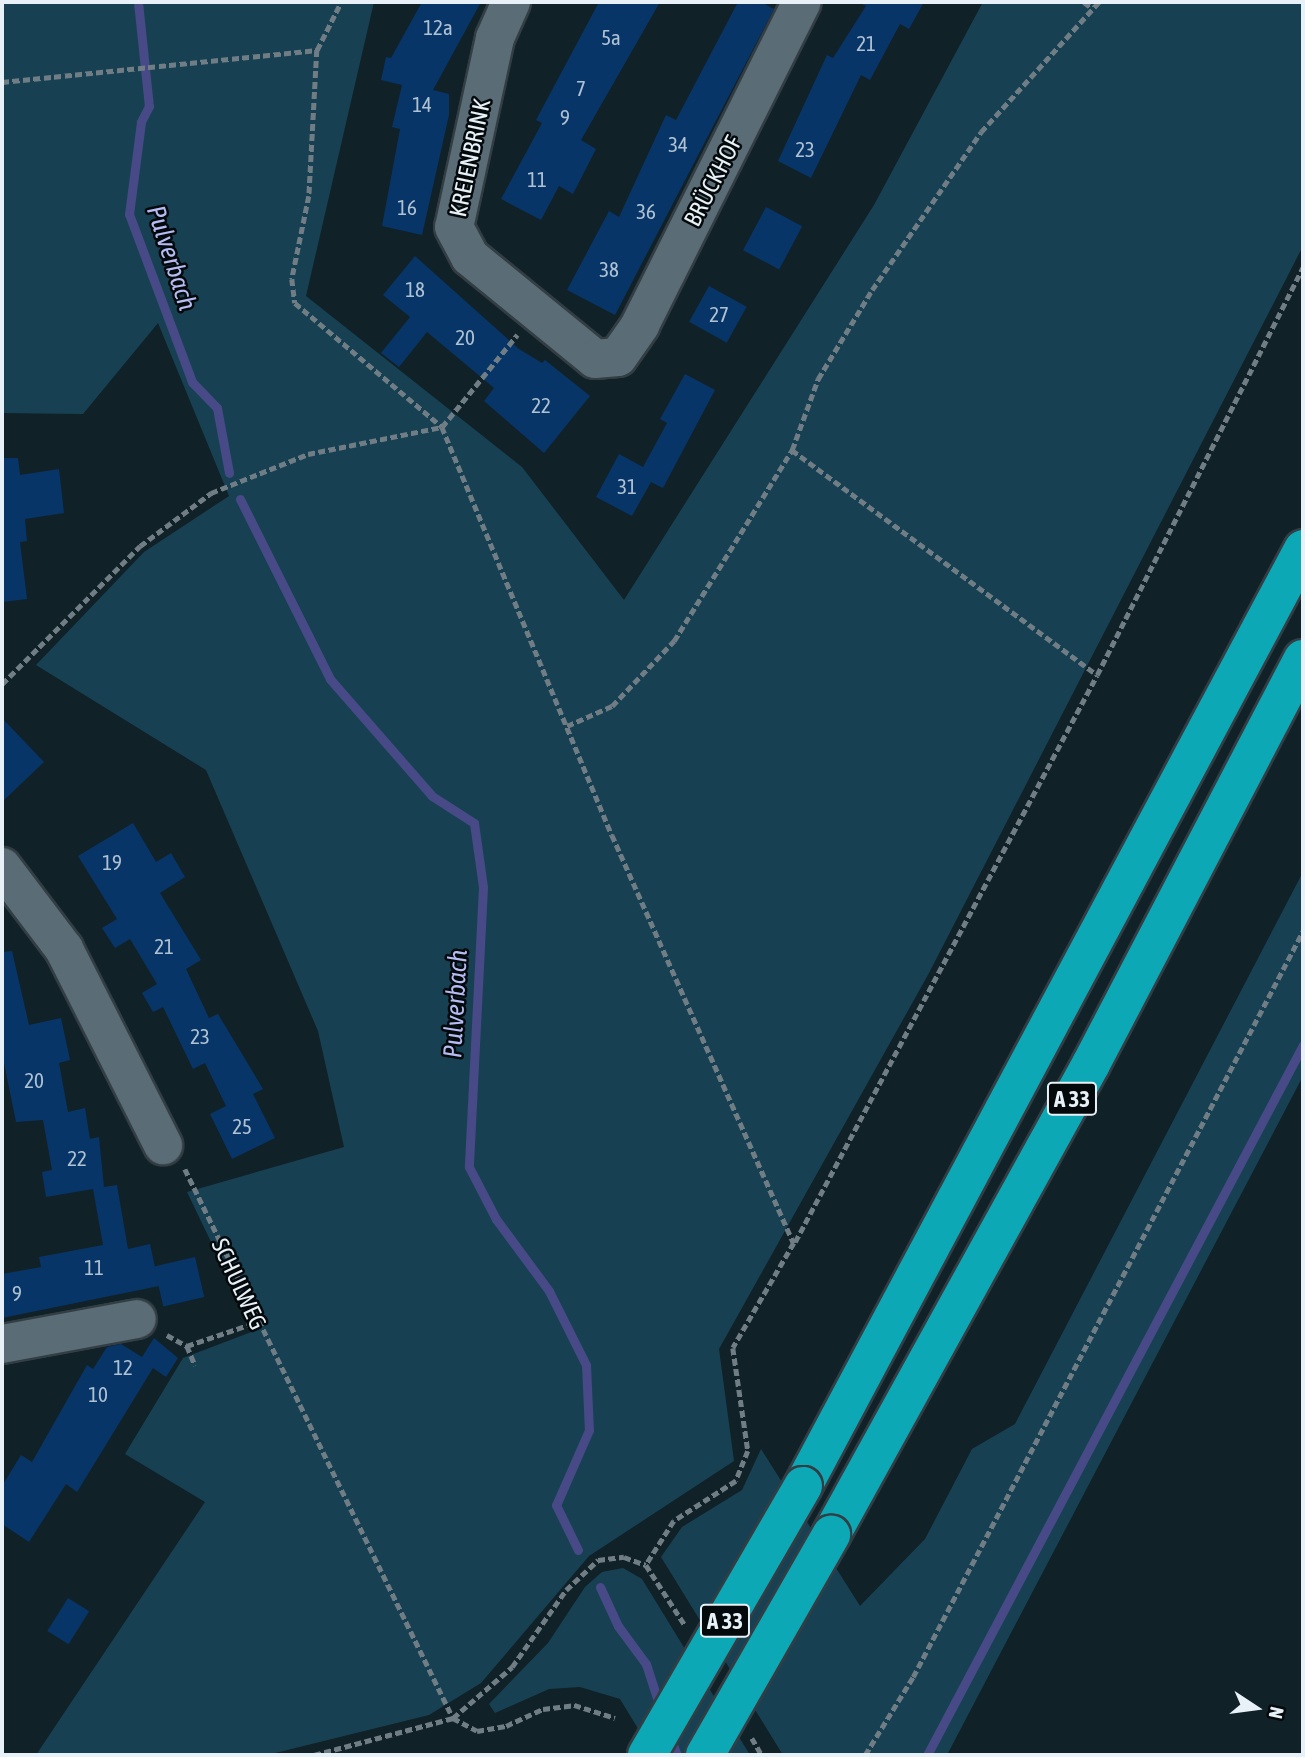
<!DOCTYPE html>
<html>
<head>
<meta charset="utf-8">
<style>
  body { margin:0 }
  #map { position:relative; width:1305px; height:1757px; overflow:hidden; background:#112128; font-family:"Asap Condensed",sans-serif }
  div>[style] { position:absolute }
  .green>* { inset:0; background:#174153 }
  .stream>* { height:9px; margin:-4.5px; padding:0 4.5px; transform-origin:4.5px; border-radius:4.5px; background:#474a87 }
  .building>* { inset:0; background:#083567; transform-origin:0 0 }
  .path>* { height:4.5px; margin-top:-2.25px; transform-origin:0; background:repeating-linear-gradient(90deg,#707d84 0 7px,transparent 0 10.5px) }
  .roads { filter:drop-shadow(2px 0 #333d44) drop-shadow(-2px 0 #333d44) drop-shadow(0 2px #333d44) drop-shadow(0 -2px #333d44) }
  .minor>* { height:38px; margin:-19px; padding:0 19px; transform-origin:19px; border-radius:19px; background:#5a6c75 }
  .highway>* { height:38px; margin:-19px; padding:0 19px; transform-origin:19px; border-radius:19px; background:#0da8b5 }
  .bridges { filter:drop-shadow(2px 0 #333d44) drop-shadow(-2px 0 #333d44) drop-shadow(0 2px #333d44) drop-shadow(0 -2px #333d44) }
  .highway-bridge>* { height:38px; margin:-19px; padding:0 19px; transform-origin:19px; border-radius:19px; background:#0da8b5 }
  span { translate:-50% -50%; white-space:nowrap; text-align:center; line-height:1.15; -webkit-text-stroke:5px #04090c; paint-order:stroke }
  .number-label { font-size:21px; color:#afc2d3 }
  .number-label span { -webkit-text-stroke-width:0 }
  .shield-label span { padding:2px 5px; background:#04090c; border:2px solid; border-radius:5px; -webkit-text-stroke-width:0 }
  .shield-label { font-size:23px; color:#e7f1f7; font-weight:700 }
  .street-label { font-size:24px; color:#e7f1f7 }
  .water-label { font-size:26px; color:#b6bcf3; font-style:italic }
  .frame { position:absolute; inset:0; border:4px solid #e7f1f7; pointer-events:none }
  .north { position:absolute; left:1221px; top:1673px; width:70px; height:70px; -webkit-text-stroke:5px #04090c; paint-order:stroke; rotate:103deg; font-size:19px; font-weight:700; line-height:28px; text-align:center; color:#e7f1f7 }
  .north::after { content:''; display:block; margin:auto; width:24px; height:32px; background:#e7f1f7; clip-path:polygon(50% 0,100% 100%,50% 72%,0 100%) }
</style>
</head>
<body>
<div id="map">
  <div class="green">
    <div style="clip-path:polygon(2px 2px,374px 2px,306px 296px,522px 467px,624px 600px,874px 205px,983px 2px,1303px 2px,1303px 246px,929px 973px,719px 1349px,734px 1461px,589px 1556px,481px 1683px,429px 1715px,267px 1755px,36px 1755px,205px 1502px,125px 1454px,183px 1358px,254px 1331px,187px 1192px,344px 1147px,318px 1031px,206px 770px,36px 665px,144px 552px,229px 496px,158px 323px,83px 414px,2px 413px)"></div>
    <div style="clip-path:polygon(1303px 872px,1303px 1076px,947px 1755px,783px 1755px,661px 1557px,682px 1527px,742px 1490px,761px 1449px,860px 1606px,925px 1539px,972px 1449px,1015px 1424px)"></div>
    <div style="clip-path:polygon(623px 1568px,642px 1579px,750px 1755px,654px 1755px,620px 1699px,580px 1687px,549px 1689px,495px 1713px,489px 1704px,548px 1643px,585px 1587px,602px 1572px)"></div>
  </div>
  <div class="stream">
    <div style="left:138px;top:2px;width:105px;rotate:84deg"></div>
    <div style="left:149px;top:106px;width:18px;rotate:117deg"></div>
    <div style="left:141px;top:122px;width:93px;rotate:97.4deg"></div>
    <div style="left:129px;top:214px;width:179px;rotate:69.4deg"></div>
    <div style="left:192px;top:382px;width:36px;rotate:46deg"></div>
    <div style="left:217px;top:408px;width:66px;rotate:79.5deg"></div>
    <div style="left:240px;top:499px;width:201px;rotate:63.4deg"></div>
    <div style="left:330px;top:679px;width:155px;rotate:48.9deg"></div>
    <div style="left:432px;top:796px;width:50px;rotate:32.7deg"></div>
    <div style="left:474px;top:823px;width:65px;rotate:82deg"></div>
    <div style="left:483px;top:887px;width:280px;rotate:92.9deg"></div>
    <div style="left:469px;top:1167px;width:59px;rotate:62.6deg"></div>
    <div style="left:496px;top:1219px;width:89px;rotate:53.6deg"></div>
    <div style="left:549px;top:1291px;width:83px;rotate:63.4deg"></div>
    <div style="left:586px;top:1365px;width:65px;rotate:87.4deg"></div>
    <div style="left:589px;top:1430px;width:82px;rotate:113.7deg"></div>
    <div style="left:556px;top:1505px;width:50px;rotate:63.9deg"></div>
    <div style="left:600px;top:1587px;width:43px;rotate:65.2deg"></div>
    <div style="left:618px;top:1626px;width:47px;rotate:53.6deg"></div>
    <div style="left:646px;top:1664px;width:45px;rotate:72deg"></div>
    <div style="left:670px;top:1737px;width:19px;rotate:69deg"></div>
    <div style="left:927px;top:1755px;width:803px;rotate:-62.1deg"></div>
  </div>
  <div class="building">
    <div style="clip-path:polygon(422px 2px,481px 2px,433px 90px,449px 94px,449px 115px,422px 235px,382px 226px,400px 129px,392px 127px,402px 85px,381px 80px,386px 57px,391px 58px)"></div>
    <div style="clip-path:polygon(599px 2px,660px 2px,581px 140px,596px 149px,573px 194px,559px 186px,541px 220px,501px 199px,542px 123px,536px 120px)"></div>
    <div style="clip-path:polygon(738px 2px,761px 2px,774px 9px,615px 315px,567px 290px,609px 211px,619px 217px,666px 115px,676px 120px)"></div>
    <div style="clip-path:polygon(858px 2px,924px 2px,909px 29px,900px 24px,870px 80px,861px 75px,811px 178px,778px 161px,827px 55px,833px 58px,866px 6px)"></div>
    <div style="left:766px;top:207px;width:41px;height:49px;rotate:28deg"></div>
    <div style="clip-path:polygon(415px 256px,519px 349px,542px 363px,545px 360px,590px 396px,544px 453px,484px 401px,494px 388px,427px 332px,399px 367px,381px 353px,410px 317px,383px 295px)"></div>
    <div style="left:709px;top:286px;width:43px;height:41px;rotate:29deg"></div>
    <div style="clip-path:polygon(685px 374px,715px 390px,663px 488px,651px 482px,632px 516px,596px 497px,619px 454px,643px 467px,667px 423px,660px 419px)"></div>
    <div style="clip-path:polygon(2px 458px,18px 458px,20px 475px,59px 469px,64px 513px,25px 519px,27px 541px,20px 542px,27px 599px,2px 602px)"></div>
    <div style="clip-path:polygon(2px 718px,44px 762px,2px 802px)"></div>
    <div style="clip-path:polygon(133px 823px,156px 862px,171px 853px,185px 877px,160px 893px,201px 960px,186px 969px,209px 1018px,218px 1014px,263px 1089px,253px 1094px,275px 1138px,232px 1159px,210px 1114px,226px 1106px,205px 1063px,193px 1069px,163px 1007px,153px 1012px,142px 993px,157px 984px,130px 939px,115px 948px,102px 928px,117px 919px,78px 856px)"></div>
    <div style="clip-path:polygon(12px 951px,29px 1025px,61px 1018px,70px 1060px,59px 1063px,68px 1112px,85px 1108px,90px 1139px,99px 1137px,104px 1187px,117px 1185px,128px 1249px,150px 1244px,159px 1286px,2px 1318px,2px 1274px,41px 1267px,39px 1257px,103px 1245px,93px 1189px,46px 1197px,42px 1172px,52px 1170px,43px 1120px,16px 1122px,2px 1053px,2px 952px)"></div>
    <div style="left:195px;top:1257px;width:41px;height:42px;rotate:77deg"></div>
    <div style="clip-path:polygon(154px 1338px,178px 1358px,166px 1377px,153px 1368px,77px 1492px,66px 1484px,29px 1542px,2px 1524px,2px 1486px,21px 1455px,32px 1462px,87px 1365px,93px 1369px,107px 1347px,121px 1344px,142px 1357px)"></div>
    <div style="left:68px;top:1598px;width:25px;height:39px;rotate:32deg"></div>
  </div>
  <div class="path">
    <div style="left:1084px;top:2px;width:10px;rotate:37deg"></div>
    <div style="left:317px;top:50px;width:146px;rotate:93.1deg"></div>
    <div style="left:309px;top:196px;width:85px;rotate:101.6deg"></div>
    <div style="left:292px;top:279px;width:24px;rotate:83deg"></div>
    <div style="left:295px;top:303px;width:192px;rotate:40.1deg"></div>
    <div style="left:442px;top:427px;width:119px;rotate:-50.8deg"></div>
    <div style="left:2px;top:82px;width:317px;rotate:-5.8deg"></div>
    <div style="left:317px;top:50px;width:54px;rotate:-63.4deg"></div>
    <div style="left:792px;top:450px;width:379px;rotate:36.4deg"></div>
    <div style="left:2px;top:684px;width:195px;rotate:-45deg"></div>
    <div style="left:140px;top:546px;width:89px;rotate:-36.7deg"></div>
    <div style="left:211px;top:493px;width:105px;rotate:-21.9deg"></div>
    <div style="left:308px;top:454px;width:137px;rotate:-11.4deg"></div>
    <div style="left:442px;top:427px;width:442px;rotate:67.4deg"></div>
    <div style="left:612px;top:835px;width:447px;rotate:66deg"></div>
    <div style="left:794px;top:1243px;width:121px;rotate:120.2deg"></div>
    <div style="left:733px;top:1348px;width:104px;rotate:81.7deg"></div>
    <div style="left:748px;top:1451px;width:32px;rotate:112deg"></div>
    <div style="left:736px;top:1481px;width:74px;rotate:147.2deg"></div>
    <div style="left:674px;top:1521px;width:52px;rotate:122.5deg"></div>
    <div style="left:567px;top:726px;width:49px;rotate:-24deg"></div>
    <div style="left:612px;top:706px;width:90px;rotate:-46.4deg"></div>
    <div style="left:674px;top:641px;width:225px;rotate:-58.3deg"></div>
    <div style="left:792px;top:450px;width:76px;rotate:-69.9deg"></div>
    <div style="left:818px;top:379px;width:104px;rotate:-58.8deg"></div>
    <div style="left:872px;top:290px;width:192px;rotate:-55.4deg"></div>
    <div style="left:981px;top:132px;width:176px;rotate:-47.8deg"></div>
    <div style="left:185px;top:1169px;width:611px;rotate:63.98deg"></div>
    <div style="left:795px;top:1242px;width:642px;rotate:-61.96deg"></div>
    <div style="left:1097px;top:675px;width:457px;rotate:-63.2deg"></div>
    <div style="left:167px;top:1335px;width:23px;rotate:29deg"></div>
    <div style="left:187px;top:1346px;width:74px;rotate:-18.9deg"></div>
    <div style="left:187px;top:1346px;width:21px;rotate:67deg"></div>
    <div style="left:453px;top:1718px;width:27px;rotate:28deg"></div>
    <div style="left:477px;top:1731px;width:29px;rotate:-10deg"></div>
    <div style="left:506px;top:1726px;width:41px;rotate:-24.7deg"></div>
    <div style="left:543px;top:1709px;width:31px;rotate:-7deg"></div>
    <div style="left:574px;top:1705px;width:43px;rotate:17.6deg"></div>
    <div style="left:752px;top:1738px;width:20px;rotate:60deg"></div>
    <div style="left:314px;top:1755px;width:144px;rotate:-14.9deg"></div>
    <div style="left:453px;top:1718px;width:78px;rotate:-40.8deg"></div>
    <div style="left:512px;top:1667px;width:94px;rotate:-55deg"></div>
    <div style="left:566px;top:1590px;width:44px;rotate:-43.2deg"></div>
    <div style="left:598px;top:1560px;width:26px;rotate:-7deg"></div>
    <div style="left:624px;top:1557px;width:23px;rotate:20deg"></div>
    <div style="left:646px;top:1565px;width:72px;rotate:57deg"></div>
    <div style="left:865px;top:1755px;width:92px;rotate:-58.4deg"></div>
    <div style="left:913px;top:1677px;width:842px;rotate:-62.4deg"></div>
  </div>
  <div class="roads">
    <div class="minor">
      <div style="left:511px;top:2px;width:39px;rotate:114deg"></div>
      <div style="left:495px;top:38px;width:193px;rotate:102.2deg"></div>
      <div style="left:454px;top:227px;width:34px;rotate:62deg"></div>
      <div style="left:470px;top:257px;width:161px;rotate:39.2deg"></div>
      <div style="left:595px;top:359px;width:23px;rotate:-5deg"></div>
      <div style="left:618px;top:357px;width:39px;rotate:-55deg"></div>
      <div style="left:640px;top:325px;width:361px;rotate:-63.4deg"></div>
      <div style="left:2px;top:867px;width:103px;rotate:52.9deg"></div>
      <div style="left:64px;top:949px;width:220px;rotate:63.2deg"></div>
      <div style="left:2px;top:1344px;width:137px;rotate:-10.5deg"></div>
    </div>
    <div class="highway">
      <div style="left:803px;top:1486px;width:1062px;rotate:-61.91deg"></div>
      <div style="left:831px;top:1535px;width:538px;rotate:-61.1deg"></div>
      <div style="left:1091px;top:1064px;width:457px;rotate:-62.4deg"></div>
    </div>
  </div>
  <div class="bridges">
    <div class="highway-bridge">
      <div style="left:647px;top:1755px;width:311px;rotate:-59.9deg"></div>
      <div style="left:705px;top:1755px;width:254px;rotate:-60.2deg"></div>
    </div>
  </div>
  <div class="number-label">
    <span style="left:438px;top:27px">12a</span>
    <span style="left:611px;top:37px">5a</span>
    <span style="left:866px;top:43px">21</span>
    <span style="left:581px;top:88px">7</span>
    <span style="left:422px;top:104px">14</span>
    <span style="left:565px;top:117px">9</span>
    <span style="left:678px;top:144px">34</span>
    <span style="left:805px;top:149px">23</span>
    <span style="left:537px;top:179px">11</span>
    <span style="left:407px;top:207px">16</span>
    <span style="left:646px;top:211px">36</span>
    <span style="left:609px;top:269px">38</span>
    <span style="left:415px;top:289px">18</span>
    <span style="left:719px;top:314px">27</span>
    <span style="left:465px;top:337px">20</span>
    <span style="left:541px;top:405px">22</span>
    <span style="left:627px;top:486px">31</span>
    <span style="left:112px;top:862px">19</span>
    <span style="left:164px;top:946px">21</span>
    <span style="left:200px;top:1036px">23</span>
    <span style="left:34px;top:1080px">20</span>
    <span style="left:242px;top:1126px">25</span>
    <span style="left:77px;top:1158px">22</span>
    <span style="left:94px;top:1267px">11</span>
    <span style="left:17px;top:1293px">9</span>
    <span style="left:123px;top:1367px">12</span>
    <span style="left:98px;top:1394px">10</span>
  </div>
  <div class="shield-label">
    <span style="left:1072px;top:1099px">A 33</span>
    <span style="left:725px;top:1621px">A 33</span>
  </div>
  <div class="street-label">
    <span style="left:470px;top:158px;rotate:-78deg">KREIENBRINK</span>
    <span style="left:713px;top:181px;rotate:-63deg">BRÜCKHOF</span>
    <span style="left:239px;top:1284px;rotate:65deg">SCHULWEG</span>
  </div>
  <div class="water-label">
    <span style="left:171px;top:258px;rotate:72deg">Pulverbach</span>
    <span style="left:456px;top:1004px;rotate:-87deg">Pulverbach</span>
  </div>
  <div class="frame"></div>
  <div class="north">N</div>
</div>
</body>
</html>
